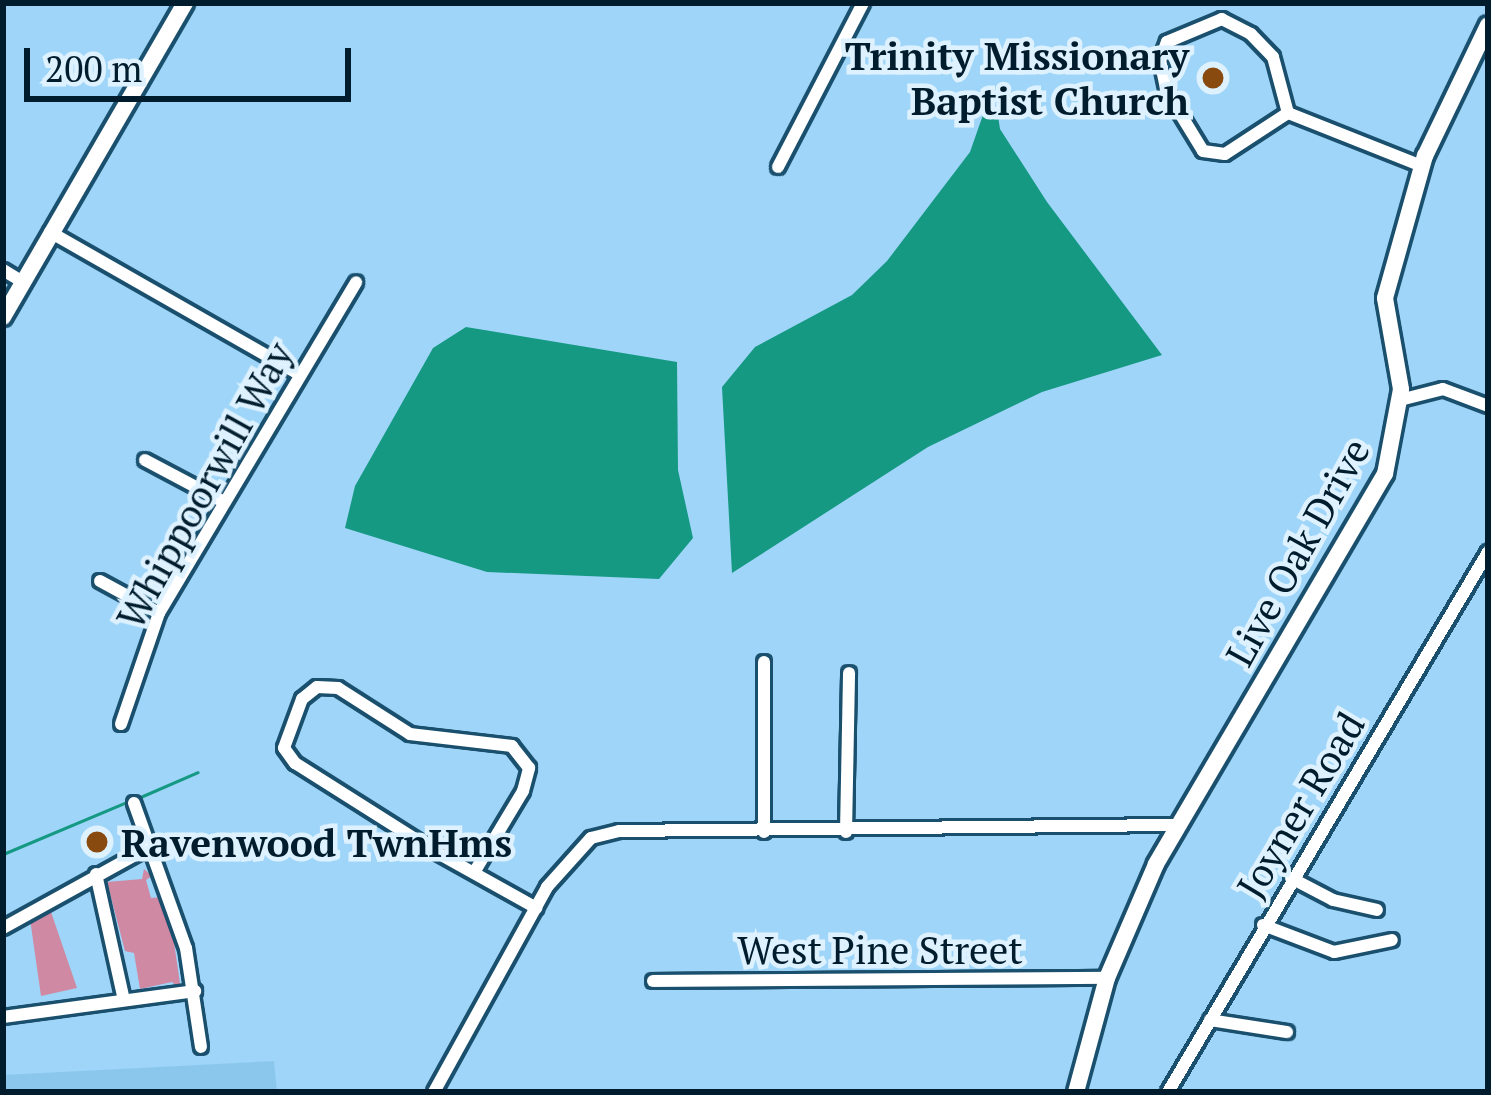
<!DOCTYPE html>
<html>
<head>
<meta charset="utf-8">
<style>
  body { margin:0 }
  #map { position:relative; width:1491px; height:1095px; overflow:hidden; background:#9ed5f8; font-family:"PT Serif",serif }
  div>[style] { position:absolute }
  .built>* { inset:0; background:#8bc7ed }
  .green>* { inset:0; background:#d089a2 }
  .water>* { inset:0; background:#159983 }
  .stream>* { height:3px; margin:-1.5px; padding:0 1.5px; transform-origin:1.5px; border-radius:1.5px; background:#159983 }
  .roads { filter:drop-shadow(3px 0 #1a506e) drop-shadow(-3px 0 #1a506e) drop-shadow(0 3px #1a506e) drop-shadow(0 -3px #1a506e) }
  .minor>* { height:12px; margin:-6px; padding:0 6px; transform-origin:6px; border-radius:6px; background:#fff }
  .tertiary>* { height:16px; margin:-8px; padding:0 8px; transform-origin:8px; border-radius:8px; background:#fff }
  .dots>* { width:33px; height:33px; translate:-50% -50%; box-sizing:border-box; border:6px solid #ddf1ff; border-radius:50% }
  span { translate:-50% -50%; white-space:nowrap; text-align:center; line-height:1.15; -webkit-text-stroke:9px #ddf1ff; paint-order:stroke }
  .poi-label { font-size:39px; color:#011d2d; font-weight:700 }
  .right { translate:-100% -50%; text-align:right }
  .left { translate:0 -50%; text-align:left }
  .street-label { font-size:39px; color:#011d2d }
  .frame { position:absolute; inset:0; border:6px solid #011d2d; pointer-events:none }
  .scale { position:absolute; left:24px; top:48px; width:327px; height:54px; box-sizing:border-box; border:6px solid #011d2d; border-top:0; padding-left:15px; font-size:36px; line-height:42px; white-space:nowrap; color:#011d2d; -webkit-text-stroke:9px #ddf1ff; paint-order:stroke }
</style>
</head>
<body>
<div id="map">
  <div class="built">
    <div style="clip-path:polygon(274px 1061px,277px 1092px,3px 1092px,3px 1075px)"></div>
  </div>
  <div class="green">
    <div style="clip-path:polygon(144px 869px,152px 876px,146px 880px,151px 898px,162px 897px,171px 922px,181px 990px,172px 982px,140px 989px,134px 953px,125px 951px,107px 882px,142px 879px)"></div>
    <div style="clip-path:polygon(50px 909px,77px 988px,41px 996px,30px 919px)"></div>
  </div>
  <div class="water">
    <div style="clip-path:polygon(997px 109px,1000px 129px,1047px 202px,1162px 355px,1042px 392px,928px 447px,732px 573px,722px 387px,755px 347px,852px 295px,887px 261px,970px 152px,984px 112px)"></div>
    <div style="clip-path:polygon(466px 327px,677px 362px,678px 470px,693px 538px,659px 579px,487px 572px,345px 528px,355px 486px,433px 348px)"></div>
  </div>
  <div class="stream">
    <div style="left:138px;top:798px;width:65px;rotate:-23.4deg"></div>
    <div style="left:3px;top:854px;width:137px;rotate:-22.8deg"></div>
  </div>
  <div class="roads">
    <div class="minor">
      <div style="left:1288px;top:113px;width:58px;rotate:-105deg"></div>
      <div style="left:1273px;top:57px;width:32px;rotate:-134deg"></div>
      <div style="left:1251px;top:34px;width:33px;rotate:-153deg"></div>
      <div style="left:1222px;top:19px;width:60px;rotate:157.3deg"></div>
      <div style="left:1167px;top:42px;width:19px;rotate:111deg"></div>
      <div style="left:1160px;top:60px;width:33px;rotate:78deg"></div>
      <div style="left:1167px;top:92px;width:69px;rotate:58.6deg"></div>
      <div style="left:1203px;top:151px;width:22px;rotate:8deg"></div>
      <div style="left:1225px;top:154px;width:75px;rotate:-33.1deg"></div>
      <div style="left:1288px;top:113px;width:144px;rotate:21.6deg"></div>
      <div style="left:778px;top:167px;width:185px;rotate:-62.6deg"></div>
      <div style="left:50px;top:232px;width:284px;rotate:29.7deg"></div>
      <div style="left:3px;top:270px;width:23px;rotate:31deg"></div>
      <div style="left:1400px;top:400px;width:44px;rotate:-14.3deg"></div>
      <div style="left:1443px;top:389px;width:48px;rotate:20.7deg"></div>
      <div style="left:145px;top:460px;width:87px;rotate:28deg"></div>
      <div style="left:100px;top:581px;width:67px;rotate:28.5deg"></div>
      <div style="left:121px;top:724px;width:117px;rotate:-71.1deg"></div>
      <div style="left:159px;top:613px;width:385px;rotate:-59.2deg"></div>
      <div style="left:134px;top:803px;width:154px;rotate:70.3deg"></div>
      <div style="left:186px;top:948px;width:100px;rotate:81.4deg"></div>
      <div style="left:764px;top:832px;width:170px;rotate:-90deg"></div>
      <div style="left:846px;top:832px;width:159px;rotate:-88.9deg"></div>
      <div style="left:475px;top:871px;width:93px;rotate:-59deg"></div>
      <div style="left:523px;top:791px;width:24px;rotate:-75deg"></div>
      <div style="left:529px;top:768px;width:28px;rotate:-128deg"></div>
      <div style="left:512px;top:746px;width:103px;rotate:-173.3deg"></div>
      <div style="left:410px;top:734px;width:85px;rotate:-147.4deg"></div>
      <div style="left:338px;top:688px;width:21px;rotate:-177deg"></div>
      <div style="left:317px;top:687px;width:19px;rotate:141deg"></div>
      <div style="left:302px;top:699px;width:52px;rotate:110.2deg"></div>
      <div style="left:284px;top:748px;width:19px;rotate:54deg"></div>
      <div style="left:295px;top:763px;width:167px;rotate:32.3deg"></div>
      <div style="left:436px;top:852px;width:115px;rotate:29.2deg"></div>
      <div style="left:96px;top:874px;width:129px;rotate:77.5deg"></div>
      <div style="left:1291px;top:878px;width:47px;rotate:27.6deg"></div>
      <div style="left:1333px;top:900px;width:45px;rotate:12.8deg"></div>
      <div style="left:1263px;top:925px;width:76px;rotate:20.8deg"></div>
      <div style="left:1334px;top:952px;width:59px;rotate:-11.7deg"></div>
      <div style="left:3px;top:928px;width:168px;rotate:-28.9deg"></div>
      <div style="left:653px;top:981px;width:454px;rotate:-0.4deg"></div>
      <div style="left:3px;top:1017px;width:194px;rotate:-7.7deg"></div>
      <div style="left:1210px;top:1020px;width:78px;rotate:8.9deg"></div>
      <div style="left:434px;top:1092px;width:234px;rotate:-61.1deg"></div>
      <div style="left:547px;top:887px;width:66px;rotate:-48.1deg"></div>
      <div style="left:591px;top:838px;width:29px;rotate:-14deg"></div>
      <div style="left:619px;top:831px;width:558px;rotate:-0.62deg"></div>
      <div style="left:1168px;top:1092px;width:628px;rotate:-59.35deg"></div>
    </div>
    <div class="tertiary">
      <div style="left:3px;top:317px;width:363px;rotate:-59.9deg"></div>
      <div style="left:1076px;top:1092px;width:118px;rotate:-74.8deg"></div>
      <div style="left:1107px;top:978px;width:124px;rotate:-66.7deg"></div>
      <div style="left:1156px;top:864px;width:452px;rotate:-59.6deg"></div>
      <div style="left:1385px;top:474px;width:86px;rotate:-79.3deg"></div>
      <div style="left:1401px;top:389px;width:92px;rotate:-100deg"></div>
      <div style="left:1385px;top:298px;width:148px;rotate:-74.3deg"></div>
      <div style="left:1425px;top:156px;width:145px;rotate:-64.3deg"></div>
    </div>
  </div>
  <div class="dots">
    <div style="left:1213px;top:78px;background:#894a0f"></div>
    <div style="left:97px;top:842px;background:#894a0f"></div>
  </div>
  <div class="poi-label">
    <span class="right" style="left:1189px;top:78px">Trinity Missionary<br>Baptist Church</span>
    <span class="left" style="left:121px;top:842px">Ravenwood TwnHms</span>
  </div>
  <div class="street-label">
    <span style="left:204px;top:485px;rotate:-61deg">Whippoorwill Way</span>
    <span style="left:1297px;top:552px;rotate:-61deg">Live Oak Drive</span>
    <span style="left:1300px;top:805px;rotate:-59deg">Joyner Road</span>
    <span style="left:880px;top:949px">West Pine Street</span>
  </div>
  <div class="frame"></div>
  <div class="scale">200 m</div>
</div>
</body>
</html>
